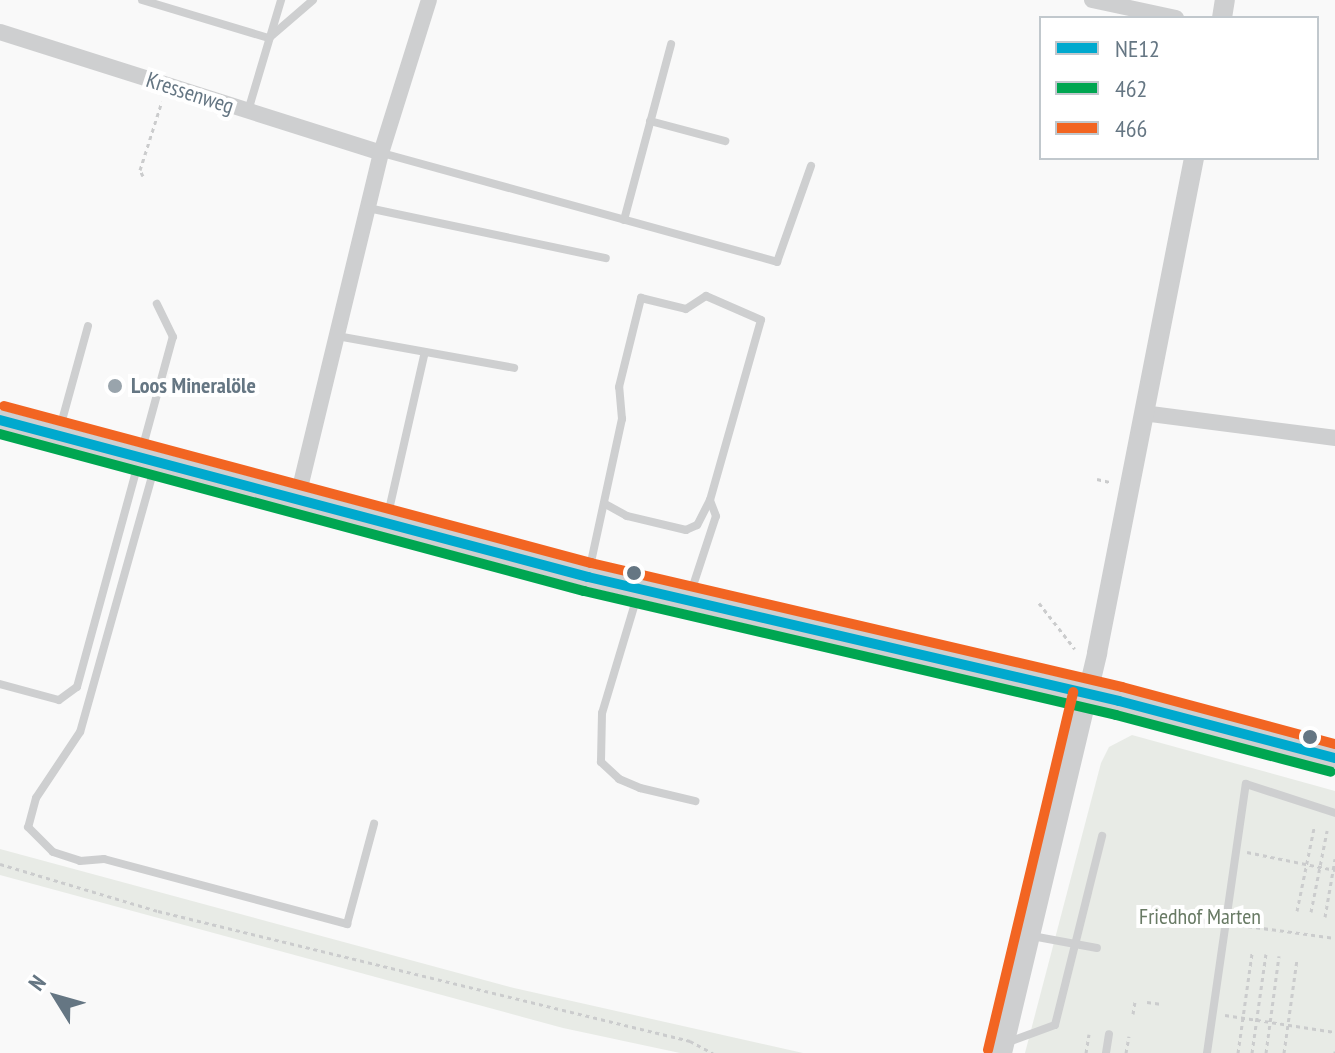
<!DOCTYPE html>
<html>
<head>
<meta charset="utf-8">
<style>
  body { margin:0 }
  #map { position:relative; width:1335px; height:1053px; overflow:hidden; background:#f9f9f9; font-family:"PT Sans Narrow",sans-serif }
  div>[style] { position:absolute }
  .green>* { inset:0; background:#e8ebe6 }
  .path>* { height:3px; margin-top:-1.5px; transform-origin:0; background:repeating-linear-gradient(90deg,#cbcccd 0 4px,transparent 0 8px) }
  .service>* { height:8px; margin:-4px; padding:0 4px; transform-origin:4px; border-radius:4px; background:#cecfd0 }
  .minor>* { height:16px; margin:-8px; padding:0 8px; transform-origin:8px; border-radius:8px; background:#cecfd0 }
  .tertiary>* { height:20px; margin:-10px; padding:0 10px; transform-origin:10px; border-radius:10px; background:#cecfd0 }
  .bus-1>* { height:10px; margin:-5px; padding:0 5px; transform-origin:5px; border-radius:5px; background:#00a9ce }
  .bus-2>* { height:10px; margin:-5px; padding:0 5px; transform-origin:5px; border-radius:5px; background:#00a651 }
  .bus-3>* { height:10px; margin:-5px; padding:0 5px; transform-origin:5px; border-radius:5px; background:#f26522 }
  .dots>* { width:22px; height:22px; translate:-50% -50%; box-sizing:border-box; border:4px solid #fff; border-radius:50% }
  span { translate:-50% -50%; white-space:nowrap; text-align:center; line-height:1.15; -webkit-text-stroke:8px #fff; paint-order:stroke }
  .street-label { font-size:22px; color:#657683 }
  .poi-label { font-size:22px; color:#657683; font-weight:700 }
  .left { translate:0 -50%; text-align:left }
  .park-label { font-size:22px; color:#687a64 }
  .legend { position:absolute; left:1039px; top:16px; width:280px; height:144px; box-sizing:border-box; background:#fff; border:2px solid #c1c8cd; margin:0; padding:10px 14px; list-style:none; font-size:24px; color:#657683 }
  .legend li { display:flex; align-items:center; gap:16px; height:40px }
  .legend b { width:40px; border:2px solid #c1c8cd }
  .north { position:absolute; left:16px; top:957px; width:80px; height:80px; -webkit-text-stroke:6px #fff; paint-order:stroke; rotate:307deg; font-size:22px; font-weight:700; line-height:32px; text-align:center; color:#657683 }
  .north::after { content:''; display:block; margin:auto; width:28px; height:36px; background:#657683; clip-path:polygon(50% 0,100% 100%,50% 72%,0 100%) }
</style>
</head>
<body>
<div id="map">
  <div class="green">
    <div style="clip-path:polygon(1132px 735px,1335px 791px,1335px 1053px,1025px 1053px,1101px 763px,1109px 747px)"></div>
    <div style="clip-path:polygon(0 849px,514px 988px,803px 1053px,680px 1053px,563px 1028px,0 875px)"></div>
  </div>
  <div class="path">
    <div style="left:143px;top:176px;width:7px;rotate:-117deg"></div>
    <div style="left:140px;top:170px;width:72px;rotate:-72.3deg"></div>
    <div style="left:1097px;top:479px;width:13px;rotate:13deg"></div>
    <div style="left:1039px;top:603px;width:58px;rotate:52deg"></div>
    <div style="left:1247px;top:852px;width:90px;rotate:11.6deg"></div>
    <div style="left:0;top:864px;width:165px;rotate:16.6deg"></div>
    <div style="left:158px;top:911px;width:548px;rotate:13.73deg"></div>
    <div style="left:690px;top:1041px;width:26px;rotate:28deg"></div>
    <div style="left:1297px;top:911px;width:85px;rotate:-78.4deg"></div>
    <div style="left:1311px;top:912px;width:83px;rotate:-78.8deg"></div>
    <div style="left:1325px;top:917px;width:59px;rotate:-80.2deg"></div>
    <div style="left:1240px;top:925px;width:96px;rotate:7.8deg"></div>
    <div style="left:1147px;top:1002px;width:15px;rotate:8deg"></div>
    <div style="left:1133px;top:1014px;width:13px;rotate:-81deg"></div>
    <div style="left:1225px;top:1015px;width:111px;rotate:8.8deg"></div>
    <div style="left:1086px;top:1053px;width:19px;rotate:-81deg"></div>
    <div style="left:1126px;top:1053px;width:17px;rotate:-80deg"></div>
    <div style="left:1238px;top:1053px;width:101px;rotate:-82deg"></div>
    <div style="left:1252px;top:1053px;width:100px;rotate:-82deg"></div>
    <div style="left:1266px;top:1053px;width:98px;rotate:-82.4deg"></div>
    <div style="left:1284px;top:1053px;width:95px;rotate:-82.1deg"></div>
    <div style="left:1335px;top:1053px;width:2px;rotate:-90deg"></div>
  </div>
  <div class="service">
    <div style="left:142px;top:0;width:133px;rotate:16.7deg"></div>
    <div style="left:269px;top:38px;width:58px;rotate:-40.8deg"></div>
    <div style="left:248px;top:111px;width:116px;rotate:-73.4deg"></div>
    <div style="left:650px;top:121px;width:78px;rotate:14.9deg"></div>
    <div style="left:382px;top:153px;width:410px;rotate:15.4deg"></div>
    <div style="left:777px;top:262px;width:102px;rotate:-70.5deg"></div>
    <div style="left:368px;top:208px;width:243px;rotate:11.9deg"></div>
    <div style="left:624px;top:220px;width:182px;rotate:-75deg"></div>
    <div style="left:337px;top:336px;width:180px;rotate:10.2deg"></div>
    <div style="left:58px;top:435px;width:113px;rotate:-74.6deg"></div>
    <div style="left:156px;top:462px;width:280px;rotate:105.7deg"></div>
    <div style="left:80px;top:732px;width:79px;rotate:123.7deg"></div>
    <div style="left:36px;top:798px;width:30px;rotate:105deg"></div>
    <div style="left:28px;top:827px;width:35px;rotate:45deg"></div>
    <div style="left:53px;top:852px;width:28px;rotate:18deg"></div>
    <div style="left:80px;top:861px;width:24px;rotate:-5deg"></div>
    <div style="left:104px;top:859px;width:252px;rotate:15deg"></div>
    <div style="left:347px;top:924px;width:104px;rotate:-74.9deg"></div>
    <div style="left:386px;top:523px;width:175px;rotate:-77.2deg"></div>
    <div style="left:588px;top:576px;width:161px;rotate:-77.8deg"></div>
    <div style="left:622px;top:419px;width:32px;rotate:-95deg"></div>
    <div style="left:619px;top:387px;width:92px;rotate:-76.1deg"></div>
    <div style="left:641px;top:298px;width:46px;rotate:13.7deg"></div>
    <div style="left:686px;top:309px;width:24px;rotate:-33deg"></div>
    <div style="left:706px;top:296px;width:60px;rotate:23.6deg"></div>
    <div style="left:761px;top:320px;width:187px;rotate:105.8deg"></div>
    <div style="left:710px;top:500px;width:28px;rotate:117deg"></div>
    <div style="left:697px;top:525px;width:12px;rotate:156deg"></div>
    <div style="left:686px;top:530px;width:61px;rotate:-166.7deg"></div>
    <div style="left:627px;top:516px;width:25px;rotate:-151deg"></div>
    <div style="left:639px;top:590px;width:128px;rotate:106.7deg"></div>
    <div style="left:602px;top:713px;width:49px;rotate:91.2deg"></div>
    <div style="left:601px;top:762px;width:25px;rotate:43deg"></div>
    <div style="left:619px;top:779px;width:23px;rotate:23deg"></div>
    <div style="left:640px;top:788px;width:57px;rotate:13.3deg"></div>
    <div style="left:688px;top:601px;width:89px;rotate:-71.8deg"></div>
    <div style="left:716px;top:516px;width:17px;rotate:-111deg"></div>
    <div style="left:0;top:684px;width:61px;rotate:15.2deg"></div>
    <div style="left:59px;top:700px;width:22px;rotate:-36deg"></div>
    <div style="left:77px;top:687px;width:363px;rotate:-74.7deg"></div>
    <div style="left:173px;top:337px;width:37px;rotate:-116deg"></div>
    <div style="left:1161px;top:914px;width:67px;rotate:7.8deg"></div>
    <div style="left:1032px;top:936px;width:66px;rotate:10.5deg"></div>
    <div style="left:1006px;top:1043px;width:52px;rotate:-20.2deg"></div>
    <div style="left:1055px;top:1025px;width:195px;rotate:-76deg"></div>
    <div style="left:1106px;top:1053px;width:19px;rotate:-81deg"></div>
    <div style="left:1207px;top:1053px;width:272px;rotate:-81.8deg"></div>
    <div style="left:1246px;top:784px;width:94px;rotate:18deg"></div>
  </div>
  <div class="minor">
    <div style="left:1092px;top:0;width:86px;rotate:12.1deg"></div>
    <div style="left:0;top:32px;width:400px;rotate:17.6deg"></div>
    <div style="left:1143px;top:413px;width:194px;rotate:7.4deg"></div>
    <div style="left:297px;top:500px;width:357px;rotate:-76.4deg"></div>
    <div style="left:381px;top:153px;width:160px;rotate:-72.6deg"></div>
  </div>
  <div class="tertiary">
    <div style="left:1222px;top:18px;width:18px;rotate:-81deg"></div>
    <div style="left:0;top:420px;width:609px;rotate:14.95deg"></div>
    <div style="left:588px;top:577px;width:545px;rotate:13.14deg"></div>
    <div style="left:1119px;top:701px;width:223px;rotate:14.8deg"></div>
    <div style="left:1002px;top:1053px;width:411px;rotate:-76.6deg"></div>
    <div style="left:1097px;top:653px;width:504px;rotate:-78.91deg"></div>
  </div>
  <div class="bus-1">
    <div style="left:0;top:420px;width:609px;rotate:14.95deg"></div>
    <div style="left:588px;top:577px;width:545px;rotate:13.14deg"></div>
    <div style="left:1119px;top:701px;width:223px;rotate:14.8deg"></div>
  </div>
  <div class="bus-2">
    <div style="left:0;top:434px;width:605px;rotate:15.05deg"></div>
    <div style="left:584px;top:591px;width:546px;rotate:13.12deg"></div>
    <div style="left:1116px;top:715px;width:222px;rotate:14.8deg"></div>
  </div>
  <div class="bus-3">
    <div style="left:4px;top:406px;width:608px;rotate:14.97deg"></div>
    <div style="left:591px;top:563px;width:545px;rotate:13.14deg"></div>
    <div style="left:1122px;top:687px;width:220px;rotate:15deg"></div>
    <div style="left:988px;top:1050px;width:368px;rotate:-76.6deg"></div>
  </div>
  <div class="dots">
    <div style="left:115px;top:386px;background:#99a4ac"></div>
    <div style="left:634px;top:573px;background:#657683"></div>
    <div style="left:1310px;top:737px;background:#657683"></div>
  </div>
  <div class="street-label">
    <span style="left:190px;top:93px;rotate:18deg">Kressenweg</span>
  </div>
  <div class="poi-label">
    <span class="left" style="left:131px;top:386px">Loos Mineralöle</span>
  </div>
  <div class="park-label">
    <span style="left:1200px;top:917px">Friedhof Marten</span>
  </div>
  <ul class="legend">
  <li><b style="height:10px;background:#00a9ce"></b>NE12</li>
  <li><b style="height:10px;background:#00a651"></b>462</li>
  <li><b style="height:10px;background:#f26522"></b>466</li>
  </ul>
  <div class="north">N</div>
</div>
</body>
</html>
